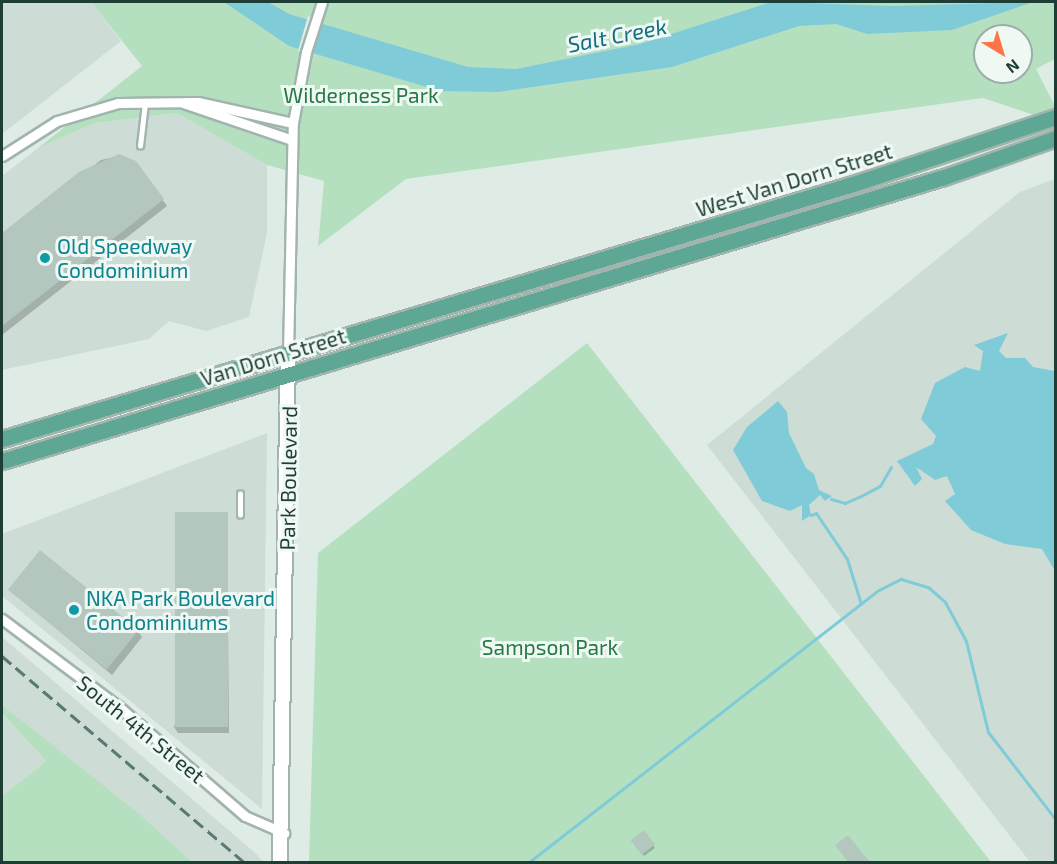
<!DOCTYPE html>
<html>
<head>
<meta charset="utf-8">
<style>
  body { margin:0 }
  #map { position:relative; width:1057px; height:864px; overflow:hidden; background:#dfece6; font-family:"Exo 2",sans-serif }
  div>[style] { position:absolute }
  .built>* { inset:0; background:#cddcd5 }
  .green>* { inset:0; background:#b5e0c0 }
  .water>* { inset:0; background:#80cbd8 }
  .pier>* { inset:0; background:#dfece6; transform-origin:0 0 }
  .shadow>* { inset:0; background:#0003 }
  .stream>* { height:3px; margin:-1.5px; padding:0 1.5px; transform-origin:1.5px; border-radius:1.5px; background:#80cbd8 }
  .building>* { inset:0; background:#b4c7bf; transform-origin:0 0 }
  .roads { filter:drop-shadow(2px 0 #a1b4ad) drop-shadow(-2px 0 #a1b4ad) drop-shadow(0 2px #a1b4ad) drop-shadow(0 -2px #a1b4ad) }
  .lane>* { height:4.5px; margin:-2.25px; padding:0 2.25px; transform-origin:2.25px; border-radius:2.25px; background:#fff }
  .street>* { height:9px; margin:-4.5px; padding:0 4.5px; transform-origin:4.5px; border-radius:4.5px; background:#fff }
  .secondary>* { height:14px; margin:-7px; padding:0 7px; transform-origin:7px; border-radius:7px; background:#fff }
  .primary>* { height:15px; margin:-7.5px; padding:0 7.5px; transform-origin:7.5px; border-radius:7.5px; background:#5ea794 }
  .rail>* { height:3px; margin-top:-1.5px; transform-origin:0; background:repeating-linear-gradient(90deg,#587a71 0 12px,transparent 0 18px) }
  .dots>* { width:16px; height:16px; translate:-50% -50%; box-sizing:border-box; border:3px solid #f0f8f4; border-radius:50% }
  span { translate:-50% -50%; white-space:nowrap; text-align:center; line-height:1.15; -webkit-text-stroke:6px #f0f8f4; paint-order:stroke }
  .park-label { font-size:21px; color:#247944 }
  .street-label { font-size:21px; color:#1e3e35 }
  .culture-label { font-size:21px; color:#0d838f }
  .left { translate:0 -50%; text-align:left }
  .water-label { font-size:22px; color:#126f81; font-style:italic }
  .frame { position:absolute; inset:0; border:3px solid #1e3e35; pointer-events:none }
  .north { position:absolute; left:973px; top:24px; width:60px; height:60px; box-sizing:border-box; background:#f0f8f4; border:2px solid #9caea8; border-radius:50%; rotate:142deg; font-size:16px; font-weight:700; line-height:24px; text-align:center; color:#1e3e35 }
  .north::after { content:''; display:block; margin:auto; width:21px; height:27px; background:#ff754a; clip-path:polygon(50% 0,100% 100%,50% 72%,0 100%) }
</style>
</head>
<body>
<div id="map">
  <div class="built">
    <div style="clip-path:polygon(2px 2px,91px 2px,121px 41px,2px 134px)"></div>
    <div style="clip-path:polygon(177px 113px,267px 165px,267px 233px,249px 317px,206px 331px,169px 321px,149px 339px,2px 370px,2px 176px,38px 148px,95px 123px)"></div>
    <div style="clip-path:polygon(1055px 179px,1055px 862px,1030px 862px,707px 445px,1020px 192px)"></div>
    <div style="clip-path:polygon(267px 433px,262px 809px,2px 596px,2px 534px)"></div>
    <div style="clip-path:polygon(2px 637px,253px 851px,264px 862px,192px 862px,2px 705px)"></div>
    <div style="clip-path:polygon(2px 713px,46px 761px,2px 796px)"></div>
  </div>
  <div class="green">
    <div style="clip-path:polygon(evenodd,91px 2px,1055px 2px,1055px 59px,1036px 69px,1055px 106px,1055px 122px,983px 98px,406px 179px,318px 246px,324px 181px,267px 165px,177px 113px,95px 123px,38px 148px,142px 66px,91px 2px,985px 36px,1021px 36px,1021px 72px,985px 72px,985px 36px)"></div>
    <div style="clip-path:polygon(587px 343px,991px 862px,309px 862px,318px 553px)"></div>
    <div style="clip-path:polygon(2px 705px,138px 813px,192px 862px,2px 862px,2px 796px,46px 761px,2px 713px)"></div>
  </div>
  <div class="water">
    <div style="clip-path:polygon(224px 2px,268px 2px,289px 14px,468px 67px,516px 69px,640px 44px,771px 2px,893px 6px,1033px 2px,952px 30px,867px 34px,836px 24px,799px 26px,672px 67px,498px 92px,440px 91px,289px 46px)"></div>
    <div style="clip-path:polygon(1008px 333px,999px 351px,1006px 358px,1025px 358px,1033px 367px,1055px 371px,1055px 571px,1042px 549px,1005px 544px,971px 530px,945px 501px,955px 494px,947px 476px,935px 480px,916px 467px,922px 479px,915px 486px,897px 461px,933px 444px,936px 436px,921px 419px,935px 383px,965px 367px,980px 371px,983px 351px,974px 345px)"></div>
    <div style="clip-path:polygon(778px 401px,787px 412px,789px 433px,806px 468px,814px 474px,819px 490px,832px 496px,825px 501px,820px 495px,809px 505px,811px 515px,802px 521px,802px 505px,790px 511px,762px 501px,733px 450px,747px 427px)"></div>
  </div>
  <div class="pier">
    <div style="left:308px;top:16px;width:15px;height:36px;rotate:16deg"></div>
  </div>
  <div class="shadow">
    <div style="clip-path:polygon(119px 156px,138px 166px,167px 206px,2px 335px,2px 235px,101px 160px)"></div>
    <div style="clip-path:polygon(227px 514px,229px 733px,178px 733px,174px 727px)"></div>
    <div style="clip-path:polygon(10px 590px,138px 631px,142px 637px,112px 675px)"></div>
    <div style="clip-path:polygon(634px 844px,653px 845px,655px 848px,644px 856px)"></div>
  </div>
  <div class="stream">
    <div style="left:831px;top:499px;width:15px;rotate:16deg"></div>
    <div style="left:845px;top:503px;width:17px;rotate:-24deg"></div>
    <div style="left:861px;top:496px;width:21px;rotate:-28deg"></div>
    <div style="left:880px;top:486px;width:22px;rotate:-60deg"></div>
    <div style="left:811px;top:515px;width:5px;rotate:-22deg"></div>
    <div style="left:816px;top:513px;width:55px;rotate:56deg"></div>
    <div style="left:847px;top:559px;width:47px;rotate:72.7deg"></div>
    <div style="left:529px;top:862px;width:443px;rotate:-37.9deg"></div>
    <div style="left:879px;top:590px;width:25px;rotate:-27deg"></div>
    <div style="left:901px;top:579px;width:28px;rotate:17deg"></div>
    <div style="left:928px;top:587px;width:23px;rotate:41deg"></div>
    <div style="left:945px;top:602px;width:44px;rotate:61.7deg"></div>
    <div style="left:966px;top:641px;width:94px;rotate:76.4deg"></div>
    <div style="left:988px;top:732px;width:111px;rotate:52.3deg"></div>
  </div>
  <div class="building">
    <div style="clip-path:polygon(119px 154px,136px 161px,164px 199px,2px 326px,2px 233px,79px 172px)"></div>
    <div style="left:175px;top:512px;width:53px;height:215px"></div>
    <div style="left:40px;top:550px;width:127px;height:51px;rotate:39deg"></div>
    <div style="left:644px;top:830px;width:18px;height:17px;rotate:52deg"></div>
    <div style="clip-path:polygon(848px 835px,870px 862px,848px 862px,835px 845px)"></div>
  </div>
  <div class="roads">
    <div class="lane">
      <div style="left:140px;top:146px;width:43px;rotate:-83.4deg"></div>
      <div style="left:240px;top:515px;width:21px;rotate:-90deg"></div>
    </div>
    <div class="street">
      <div style="left:183px;top:103px;width:115px;rotate:18.7deg"></div>
      <div style="left:2px;top:156px;width:65px;rotate:-32.5deg"></div>
      <div style="left:57px;top:121px;width:64px;rotate:-16.4deg"></div>
      <div style="left:118px;top:103px;width:80px;rotate:-0.7deg"></div>
      <div style="left:198px;top:102px;width:97px;rotate:12.5deg"></div>
      <div style="left:288px;top:354px;width:231px;rotate:-88.8deg"></div>
      <div style="left:293px;top:123px;width:72px;rotate:-79.6deg"></div>
      <div style="left:306px;top:52px;width:52px;rotate:-72.3deg"></div>
      <div style="left:2px;top:619px;width:145px;rotate:36.9deg"></div>
      <div style="left:118px;top:706px;width:168px;rotate:40.9deg"></div>
      <div style="left:245px;top:816px;width:43px;rotate:23.6deg"></div>
    </div>
    <div class="secondary">
      <div style="left:280px;top:862px;width:508px;rotate:-89.1deg"></div>
    </div>
    <div class="primary">
      <div style="left:2px;top:439px;width:888px;rotate:-16.68deg"></div>
      <div style="left:853px;top:184px;width:214px;rotate:-18.3deg"></div>
      <div style="left:2px;top:461px;width:984px;rotate:-16.78deg"></div>
      <div style="left:944px;top:177px;width:119px;rotate:-19.2deg"></div>
    </div>
  </div>
  <div class="rail">
    <div style="left:2px;top:656px;width:318px;rotate:40.4deg"></div>
  </div>
  <div class="dots">
    <div style="left:45px;top:258px;background:#0f9aa8"></div>
    <div style="left:74px;top:610px;background:#0f9aa8"></div>
  </div>
  <div class="park-label">
    <span style="left:361px;top:95px">Wilderness Park</span>
    <span style="left:550px;top:647px">Sampson Park</span>
  </div>
  <div class="street-label">
    <span style="left:794px;top:180px;rotate:-17deg">West Van Dorn Street</span>
    <span style="left:273px;top:357px;rotate:-17deg">Van Dorn Street</span>
    <span style="left:288px;top:478px;rotate:-89deg">Park Boulevard</span>
    <span style="left:141px;top:729px;rotate:39deg">South 4th Street</span>
  </div>
  <div class="culture-label">
    <span class="left" style="left:57px;top:258px">Old Speedway<br>Condominium</span>
    <span class="left" style="left:86px;top:610px">NKA Park Boulevard<br>Condominiums</span>
  </div>
  <div class="water-label">
    <span style="left:617px;top:35px;rotate:-11deg">Salt Creek</span>
  </div>
  <div class="frame"></div>
  <div class="north">N</div>
</div>
</body>
</html>
